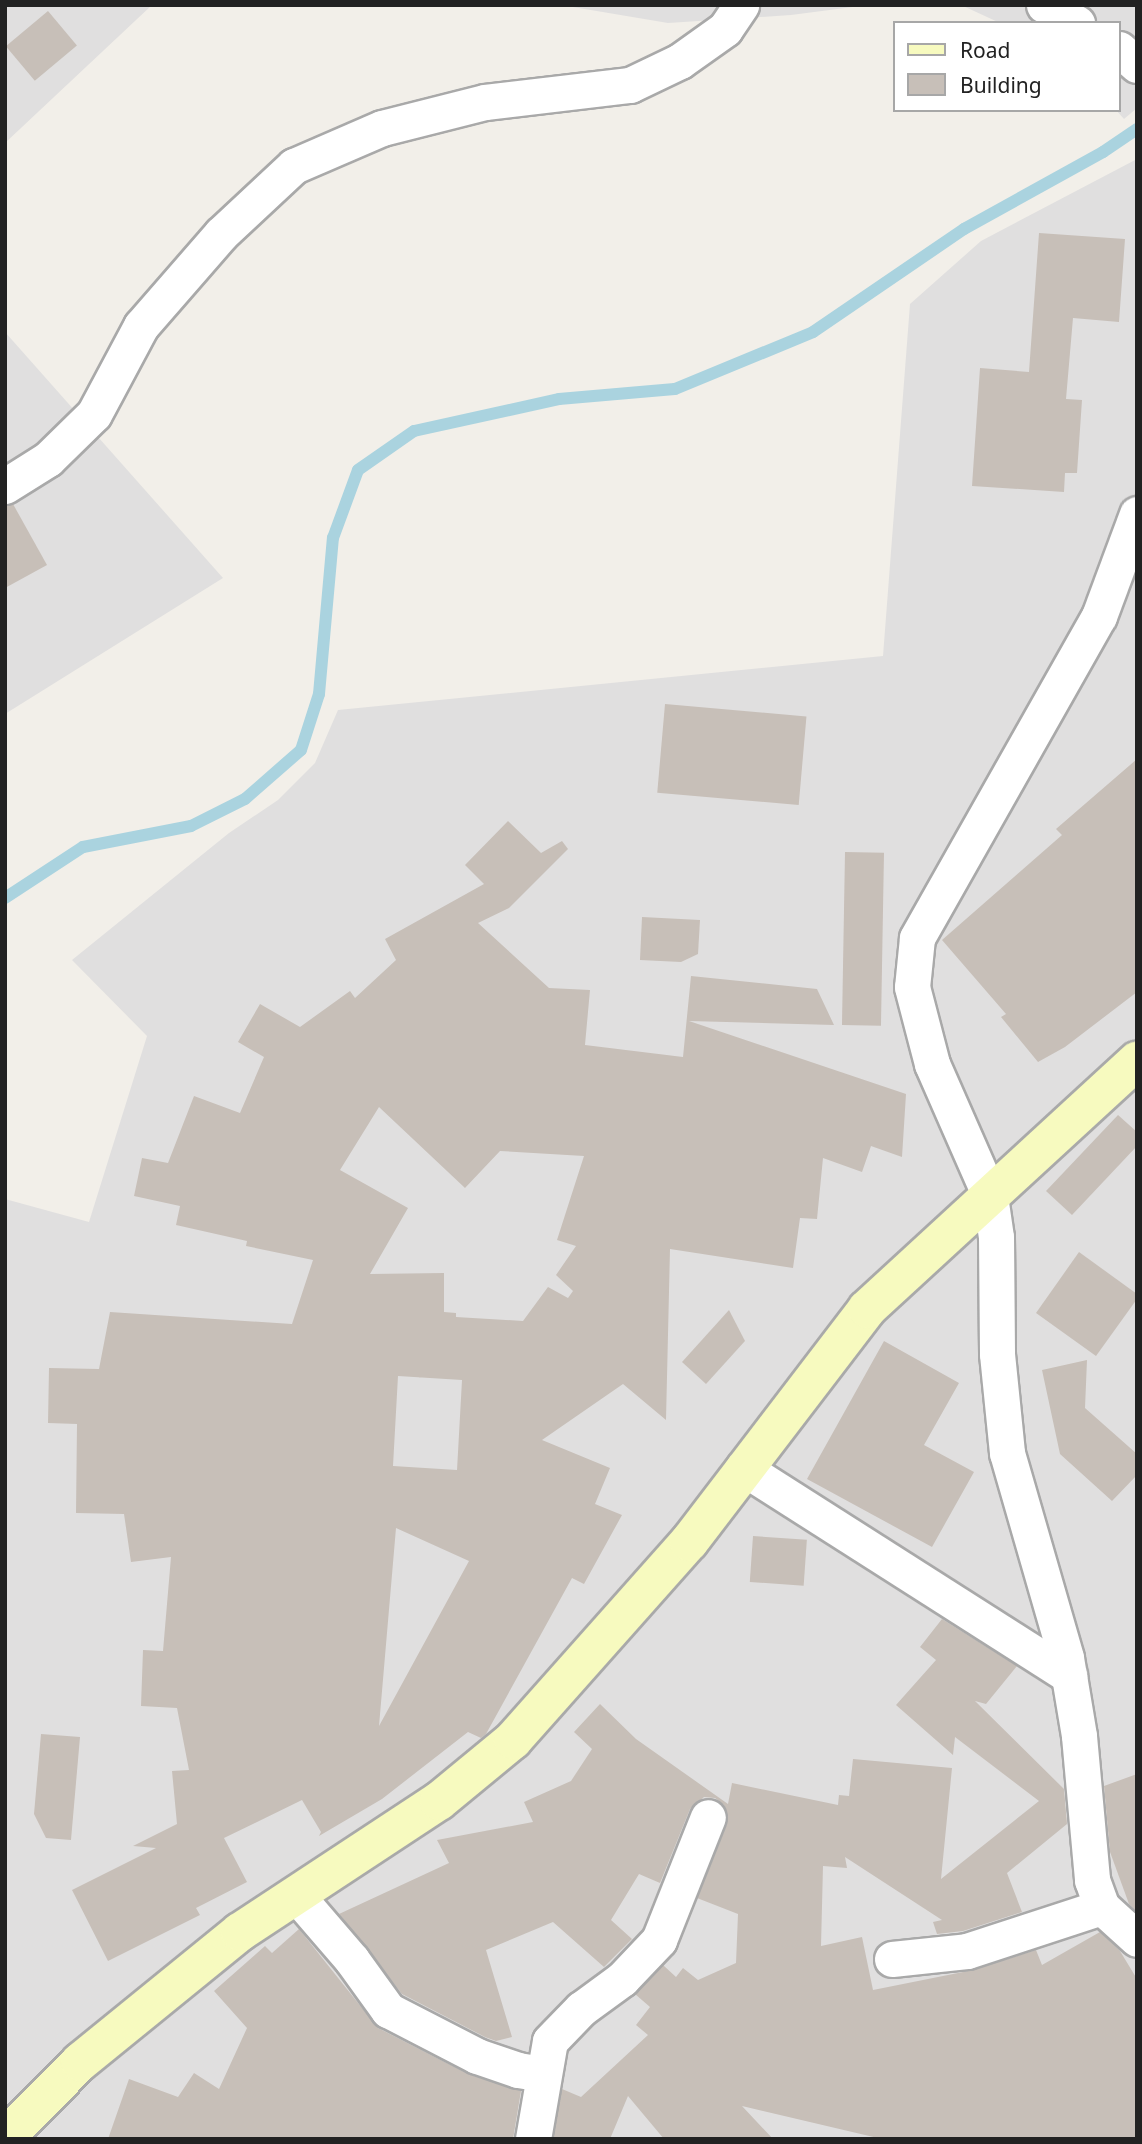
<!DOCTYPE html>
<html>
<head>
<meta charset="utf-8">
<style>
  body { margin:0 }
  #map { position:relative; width:1142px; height:2144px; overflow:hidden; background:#f2efe9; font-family:"Noto Sans",sans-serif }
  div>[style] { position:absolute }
  .residential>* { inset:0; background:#e0dfdf }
  .stream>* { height:12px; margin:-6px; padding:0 6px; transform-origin:6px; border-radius:6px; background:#aad3df }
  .building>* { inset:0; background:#c7bfb8; transform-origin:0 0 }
  .roads { filter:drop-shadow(2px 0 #a9a9a9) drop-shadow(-2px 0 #a9a9a9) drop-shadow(0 2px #a9a9a9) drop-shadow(0 -2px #a9a9a9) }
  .street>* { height:35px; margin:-17.5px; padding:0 17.5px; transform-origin:17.5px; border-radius:17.5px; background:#fff }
  .secondary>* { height:38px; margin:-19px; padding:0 19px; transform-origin:19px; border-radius:19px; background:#f7fabf }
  span { translate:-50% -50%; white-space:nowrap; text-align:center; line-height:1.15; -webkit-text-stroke:7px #fff; paint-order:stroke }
  .frame { position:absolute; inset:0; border:7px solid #222; pointer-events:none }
  .legend { position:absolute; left:893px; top:21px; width:228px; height:91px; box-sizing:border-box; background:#fff; border:2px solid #a7a7a7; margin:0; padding:9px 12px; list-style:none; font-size:21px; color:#222 }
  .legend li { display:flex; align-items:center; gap:14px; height:35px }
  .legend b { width:35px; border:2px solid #a7a7a7 }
</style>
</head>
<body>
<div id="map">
  <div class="residential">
    <div style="clip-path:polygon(5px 5px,152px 5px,5px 143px)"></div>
    <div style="clip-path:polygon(561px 5px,868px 5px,791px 15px,668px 23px)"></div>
    <div style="clip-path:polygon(961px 5px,1137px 5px,1137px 108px,1124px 119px,1116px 110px,1119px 110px,1119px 23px,1000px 23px)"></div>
    <div style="clip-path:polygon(1137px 159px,1137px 2139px,5px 2139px,5px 1199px,89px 1222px,147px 1036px,72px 960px,229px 833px,278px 800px,315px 763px,338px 710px,883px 656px,910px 304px,981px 241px)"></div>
    <div style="clip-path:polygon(5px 332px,223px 578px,5px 714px)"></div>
  </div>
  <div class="stream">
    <div style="left:5px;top:898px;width:93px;rotate:-33.2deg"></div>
    <div style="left:83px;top:847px;width:110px;rotate:-11deg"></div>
    <div style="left:191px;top:826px;width:60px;rotate:-26.6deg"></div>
    <div style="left:245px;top:799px;width:74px;rotate:-41.2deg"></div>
    <div style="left:301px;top:750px;width:59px;rotate:-72.2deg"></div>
    <div style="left:319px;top:694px;width:157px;rotate:-84.9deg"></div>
    <div style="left:333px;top:538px;width:72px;rotate:-69.8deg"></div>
    <div style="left:358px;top:470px;width:68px;rotate:-34.9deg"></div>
    <div style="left:414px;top:431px;width:148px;rotate:-12.4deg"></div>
    <div style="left:559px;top:399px;width:116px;rotate:-4.9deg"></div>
    <div style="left:675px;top:389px;width:149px;rotate:-22.4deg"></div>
    <div style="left:813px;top:332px;width:183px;rotate:-34.3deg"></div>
    <div style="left:964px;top:229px;width:159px;rotate:-29deg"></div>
    <div style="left:1103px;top:152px;width:41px;rotate:-34.1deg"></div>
  </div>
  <div class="building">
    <div style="left:48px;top:11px;width:45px;height:55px;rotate:50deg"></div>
    <div style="clip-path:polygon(1039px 233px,1125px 239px,1119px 322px,1073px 318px,1066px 399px,1082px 400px,1077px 473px,1065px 473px,1064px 492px,972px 486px,980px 368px,1029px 372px)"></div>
    <div style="clip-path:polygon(13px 504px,47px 565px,5px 588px,5px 506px)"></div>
    <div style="left:665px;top:704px;width:142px;height:89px;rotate:5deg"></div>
    <div style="clip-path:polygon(1137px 759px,1137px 992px,1065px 1047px,1038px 1062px,1001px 1017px,1006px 1014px,942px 940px,1062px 835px,1056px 829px)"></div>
    <div style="clip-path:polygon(evenodd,508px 821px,541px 853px,562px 841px,568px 849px,509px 908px,478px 923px,549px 988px,590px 990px,585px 1045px,683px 1057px,691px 976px,817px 989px,834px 1025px,689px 1021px,906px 1094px,902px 1157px,871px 1146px,862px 1172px,823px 1158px,817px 1219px,800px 1218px,793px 1268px,670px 1249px,666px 1420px,623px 1384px,542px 1440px,610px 1468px,595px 1504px,622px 1515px,584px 1584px,572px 1578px,486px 1734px,481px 1738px,468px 1732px,382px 1799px,319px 1836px,321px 1832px,302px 1800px,224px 1838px,247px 1882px,196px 1908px,200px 1915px,108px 1961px,72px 1890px,156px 1848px,133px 1846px,177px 1824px,172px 1771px,189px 1770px,177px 1708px,141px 1706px,143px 1650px,163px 1651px,171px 1557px,131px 1562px,124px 1514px,76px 1513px,77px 1424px,48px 1423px,49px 1368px,99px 1369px,110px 1312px,292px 1324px,313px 1260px,246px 1246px,247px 1241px,176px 1225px,180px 1206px,134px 1196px,142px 1158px,168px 1163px,194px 1096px,240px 1113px,264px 1057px,238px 1042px,260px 1004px,300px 1027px,350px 991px,355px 998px,396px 960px,385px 939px,484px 884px,465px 865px,508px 821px,379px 1107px,465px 1188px,500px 1151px,584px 1156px,557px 1240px,576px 1246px,556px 1275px,573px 1291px,568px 1298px,548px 1287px,523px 1321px,456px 1317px,456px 1313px,444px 1312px,444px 1273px,370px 1274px,408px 1208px,340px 1170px,379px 1107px,508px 821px,398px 1376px,462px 1380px,457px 1470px,393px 1466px,398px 1376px,508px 821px,396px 1528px,469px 1561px,379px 1726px,396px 1528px)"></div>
    <div style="left:845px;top:852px;width:39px;height:173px;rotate:1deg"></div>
    <div style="clip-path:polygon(642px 917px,700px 920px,698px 954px,681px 962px,640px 960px)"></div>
    <div style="clip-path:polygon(1118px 1115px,1137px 1132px,1137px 1146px,1072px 1215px,1046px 1191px)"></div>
    <div style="clip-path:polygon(1079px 1252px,1137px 1294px,1137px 1299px,1096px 1356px,1036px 1313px)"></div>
    <div style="clip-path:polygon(729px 1310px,745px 1341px,706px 1384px,682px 1362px)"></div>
    <div style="clip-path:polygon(884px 1341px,959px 1383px,924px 1445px,974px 1472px,932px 1547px,807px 1479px)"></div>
    <div style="clip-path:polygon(1087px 1360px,1085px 1408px,1137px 1454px,1137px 1475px,1112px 1501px,1060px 1454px,1042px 1370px)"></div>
    <div style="left:753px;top:1536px;width:54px;height:46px;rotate:4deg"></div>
    <div style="clip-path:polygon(942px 1619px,1017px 1666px,986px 1704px,975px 1701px,1064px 1789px,1067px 1824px,1007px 1873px,1022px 1912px,963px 1931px,937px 1934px,933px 1922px,942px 1920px,845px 1857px,847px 1868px,823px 1866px,821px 1946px,862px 1937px,873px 1990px,973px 1970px,1036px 1950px,1042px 1965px,1100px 1932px,1120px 1951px,1137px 1979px,1137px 2139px,882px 2139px,742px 2106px,773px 2139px,664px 2139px,628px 2096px,610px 2139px,553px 2139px,562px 2089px,581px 2097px,648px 2035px,636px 2025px,650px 2007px,635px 1994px,663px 1965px,676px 1977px,683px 1968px,698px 1980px,736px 1963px,738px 1914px,697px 1898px,727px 1824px,724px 1805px,715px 1798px,704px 1797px,690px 1809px,660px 1883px,639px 1874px,611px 1920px,632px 1939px,604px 1967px,553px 1922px,486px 1950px,512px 2037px,496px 2041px,485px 2037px,402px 1994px,339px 1914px,449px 1863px,437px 1840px,533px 1822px,524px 1802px,571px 1781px,592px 1749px,574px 1732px,600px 1704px,636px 1739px,728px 1804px,732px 1783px,838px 1805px,839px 1795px,849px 1796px,853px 1759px,952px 1768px,941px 1879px,1039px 1801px,955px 1737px,953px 1755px,896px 1705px,936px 1660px,920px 1647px)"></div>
    <div style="clip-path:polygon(41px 1734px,80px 1737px,71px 1840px,46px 1838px,34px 1814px)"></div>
    <div style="clip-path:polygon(1137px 1774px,1137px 1912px,1129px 1904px,1110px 1852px,1104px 1786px)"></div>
    <div style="clip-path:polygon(299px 1929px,378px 2028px,468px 2074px,521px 2091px,513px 2139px,108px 2139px,129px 2079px,178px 2097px,194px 2073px,219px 2089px,247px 2028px,214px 1991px,265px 1946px,272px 1953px)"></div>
  </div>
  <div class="roads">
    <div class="street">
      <div style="left:1044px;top:5px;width:38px;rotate:29deg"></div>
      <div style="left:1119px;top:49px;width:24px;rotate:42deg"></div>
      <div style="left:5px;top:486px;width:51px;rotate:-32.1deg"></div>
      <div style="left:48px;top:459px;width:64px;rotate:-44.4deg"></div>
      <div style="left:94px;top:414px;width:100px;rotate:-61.9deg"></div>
      <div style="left:141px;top:326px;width:122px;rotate:-49deg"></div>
      <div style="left:221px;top:234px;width:100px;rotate:-43deg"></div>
      <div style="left:294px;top:166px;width:96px;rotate:-23.4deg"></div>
      <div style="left:382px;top:128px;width:106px;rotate:-14.2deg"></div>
      <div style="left:485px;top:102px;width:146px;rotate:-6.7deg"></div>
      <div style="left:630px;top:85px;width:55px;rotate:-25.6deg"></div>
      <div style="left:680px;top:61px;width:55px;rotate:-35.4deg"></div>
      <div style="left:725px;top:29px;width:29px;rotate:-56deg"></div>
      <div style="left:1137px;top:514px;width:109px;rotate:110.4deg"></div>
      <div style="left:1099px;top:616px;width:370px;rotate:119.5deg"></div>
      <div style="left:917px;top:938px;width:49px;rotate:95.8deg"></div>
      <div style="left:912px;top:987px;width:80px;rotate:75.4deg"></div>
      <div style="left:932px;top:1064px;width:144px;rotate:66.3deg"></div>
      <div style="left:990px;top:1196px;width:41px;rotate:81.7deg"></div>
      <div style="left:996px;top:1237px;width:117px;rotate:89.5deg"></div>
      <div style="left:997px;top:1354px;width:100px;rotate:84.2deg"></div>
      <div style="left:1007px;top:1453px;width:213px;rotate:73.9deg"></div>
      <div style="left:1066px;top:1658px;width:79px;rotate:80.5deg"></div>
      <div style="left:1079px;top:1736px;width:145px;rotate:84.8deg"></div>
      <div style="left:1092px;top:1880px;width:29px;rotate:70deg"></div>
      <div style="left:1102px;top:1907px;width:47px;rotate:42.4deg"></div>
      <div style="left:743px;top:1468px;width:387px;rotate:32.5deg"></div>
      <div style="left:297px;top:1896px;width:84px;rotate:49.3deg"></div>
      <div style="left:352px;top:1960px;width:62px;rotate:54.2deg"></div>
      <div style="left:388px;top:2010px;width:100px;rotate:27.3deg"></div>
      <div style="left:477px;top:2056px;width:43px;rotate:18.9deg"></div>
      <div style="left:518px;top:2070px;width:25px;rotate:9deg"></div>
      <div style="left:892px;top:1959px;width:75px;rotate:-6.1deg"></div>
      <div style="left:967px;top:1951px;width:142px;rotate:-18.1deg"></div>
      <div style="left:533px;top:2139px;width:99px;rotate:-80.2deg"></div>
      <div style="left:550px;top:2041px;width:45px;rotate:-45.9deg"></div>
      <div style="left:581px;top:2009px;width:51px;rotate:-36.2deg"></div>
      <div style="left:622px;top:1979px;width:54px;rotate:-46.5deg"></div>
      <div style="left:659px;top:1940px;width:132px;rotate:-68.3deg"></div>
    </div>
    <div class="secondary">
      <div style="left:5px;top:2138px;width:107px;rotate:-45.4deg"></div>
      <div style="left:80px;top:2062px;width:206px;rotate:-39.1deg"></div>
      <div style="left:240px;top:1932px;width:238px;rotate:-33.4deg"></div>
      <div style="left:439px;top:1801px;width:96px;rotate:-39.5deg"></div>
      <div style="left:513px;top:1740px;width:265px;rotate:-48.4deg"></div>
      <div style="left:689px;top:1542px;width:293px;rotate:-52.6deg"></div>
      <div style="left:867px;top:1309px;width:367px;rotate:-42.6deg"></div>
    </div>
  </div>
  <div class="frame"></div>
  <ul class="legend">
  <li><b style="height:9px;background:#f7fabf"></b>Road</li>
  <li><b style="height:19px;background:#c7bfb8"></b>Building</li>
  </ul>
</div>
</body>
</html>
